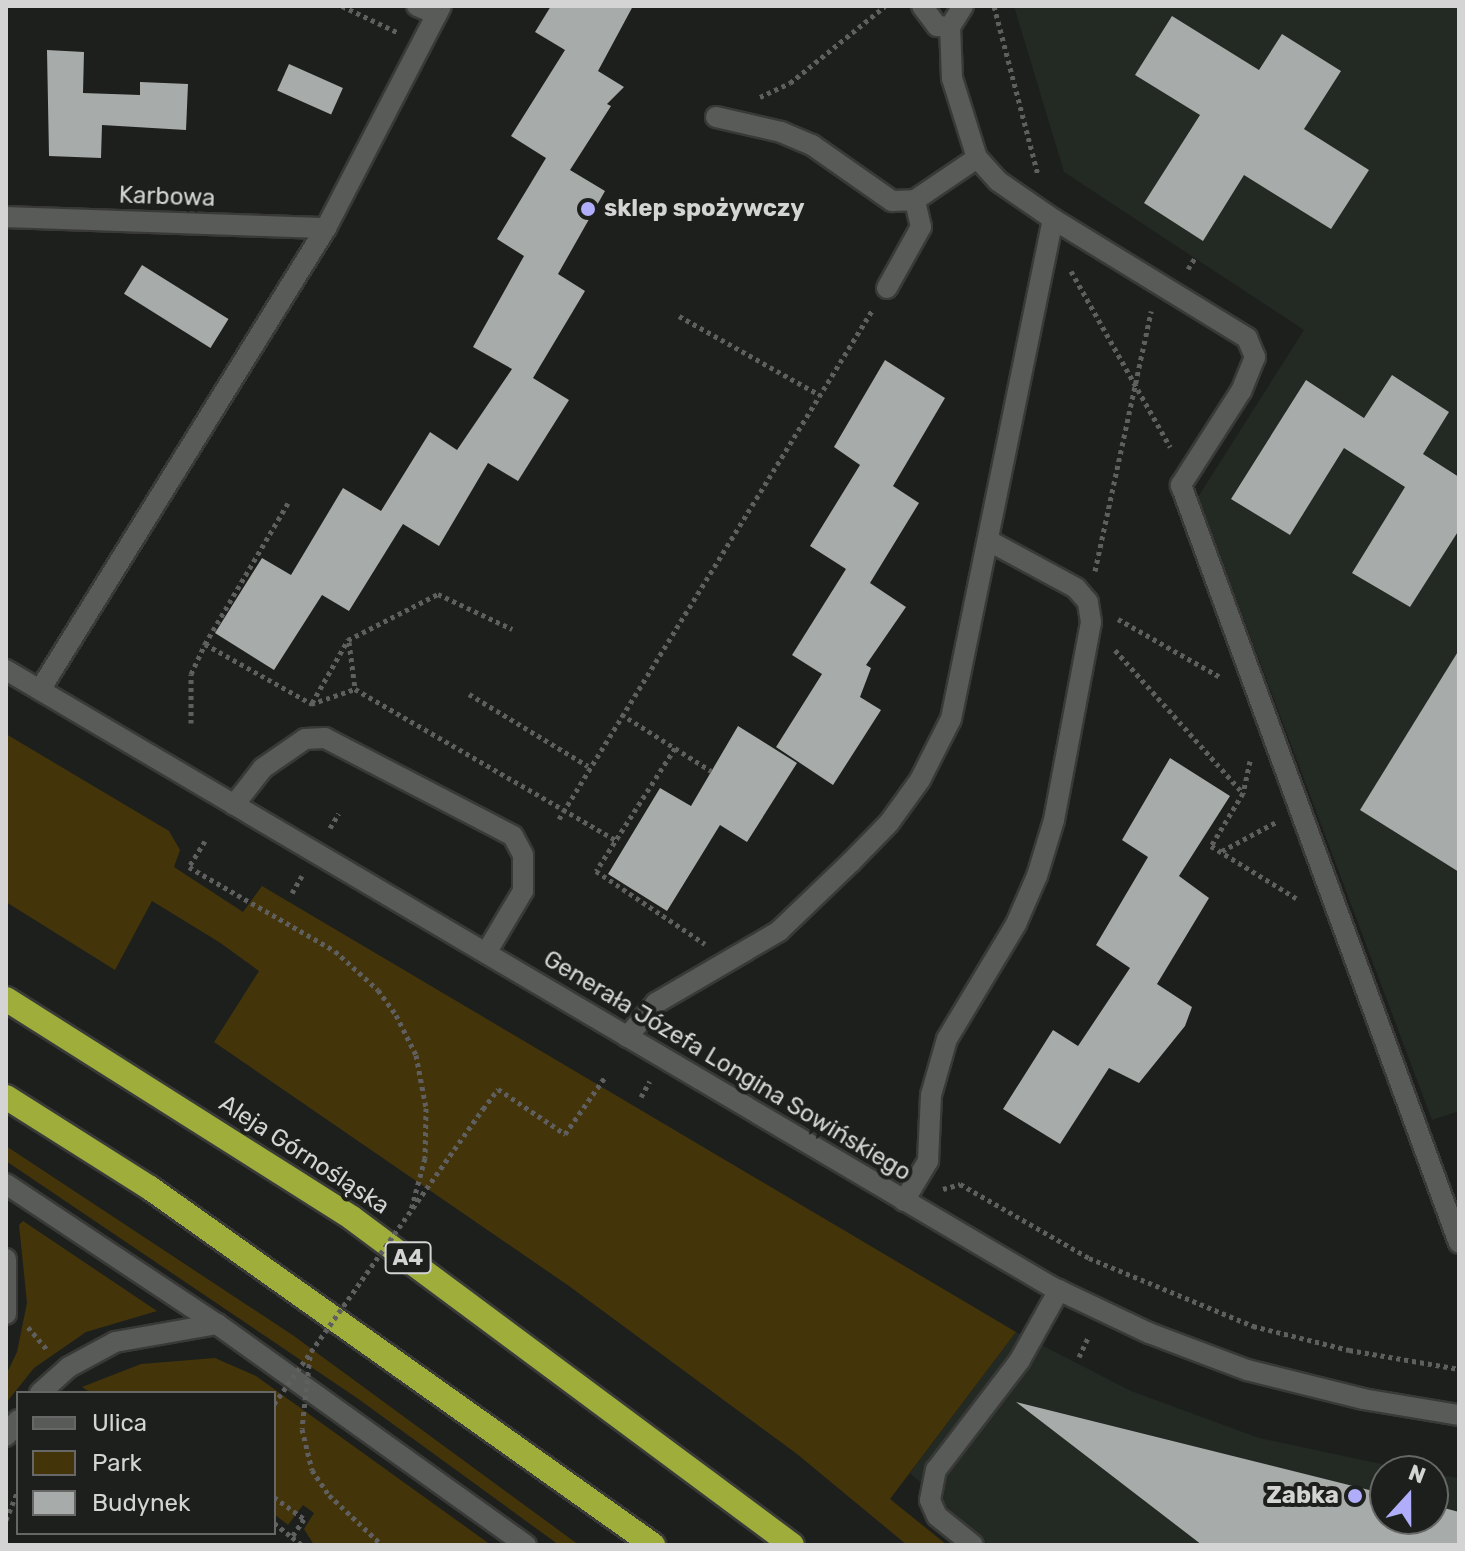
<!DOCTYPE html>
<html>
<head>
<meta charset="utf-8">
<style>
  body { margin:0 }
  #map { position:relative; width:1465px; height:1551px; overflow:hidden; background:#1d1f1d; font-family:Rubik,sans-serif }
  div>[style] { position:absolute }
  .built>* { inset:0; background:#232923 }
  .green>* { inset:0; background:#433409 }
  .building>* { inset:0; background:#a7aba9; transform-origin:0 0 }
  .path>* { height:5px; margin-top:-2.5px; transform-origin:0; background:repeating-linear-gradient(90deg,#5e5f5e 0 4px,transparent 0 8px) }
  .roads { filter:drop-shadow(2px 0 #393a38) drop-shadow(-2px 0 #393a38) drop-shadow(0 2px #393a38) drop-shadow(0 -2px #393a38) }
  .minor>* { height:20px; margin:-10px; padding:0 10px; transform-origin:10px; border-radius:10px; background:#585b58 }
  .highway>* { height:24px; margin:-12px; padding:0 12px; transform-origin:12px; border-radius:12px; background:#9fae3b }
  .path-bridge>* { height:5px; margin-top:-2.5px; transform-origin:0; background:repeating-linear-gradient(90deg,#5e5f5e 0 4px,transparent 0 8px) }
  .dots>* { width:22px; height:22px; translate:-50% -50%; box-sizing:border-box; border:4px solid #1d1f1d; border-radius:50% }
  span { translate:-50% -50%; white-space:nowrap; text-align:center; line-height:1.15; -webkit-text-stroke:8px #1d1f1d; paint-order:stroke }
  .shield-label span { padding:2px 6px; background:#1d1f1d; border:2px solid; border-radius:6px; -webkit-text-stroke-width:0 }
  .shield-label { font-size:22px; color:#d3d4d3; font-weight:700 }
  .street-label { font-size:24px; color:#d3d4d3 }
  .poi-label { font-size:24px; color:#d3d4d3; font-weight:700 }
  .left { translate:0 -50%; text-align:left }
  .right { translate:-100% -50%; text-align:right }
  .frame { position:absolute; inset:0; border:8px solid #d3d4d3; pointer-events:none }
  .legend { position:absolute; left:16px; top:1391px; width:260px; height:144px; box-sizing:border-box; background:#1d1f1d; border:2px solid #666766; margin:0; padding:10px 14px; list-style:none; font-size:24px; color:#d3d4d3 }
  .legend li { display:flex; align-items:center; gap:16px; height:40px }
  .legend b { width:40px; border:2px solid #666766 }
  .north { position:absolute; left:1369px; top:1455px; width:80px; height:80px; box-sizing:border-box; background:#1d1f1d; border:2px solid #666766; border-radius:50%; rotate:21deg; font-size:22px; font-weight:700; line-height:32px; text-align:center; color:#d3d4d3 }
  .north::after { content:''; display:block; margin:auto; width:28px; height:36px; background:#b0aefa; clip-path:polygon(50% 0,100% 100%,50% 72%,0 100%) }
</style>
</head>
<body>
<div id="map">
  <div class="built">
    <div style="clip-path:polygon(1014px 6px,1459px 6px,1459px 1111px,1432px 1120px,1198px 497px,1304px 330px,1064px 172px)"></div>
    <div style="clip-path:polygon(1016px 1332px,1131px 1391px,1259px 1438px,1414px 1471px,1385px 1471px,1385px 1519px,1433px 1519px,1433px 1474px,1459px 1478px,1459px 1545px,989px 1545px,910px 1473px)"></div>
  </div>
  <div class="green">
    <div style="clip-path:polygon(6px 734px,169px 831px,180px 850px,174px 867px,243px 912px,262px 886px,1016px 1332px,890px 1499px,947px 1545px,907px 1545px,797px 1454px,569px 1286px,214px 1042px,259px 971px,219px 942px,152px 901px,115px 970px,6px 902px)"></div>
    <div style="clip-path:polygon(6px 1146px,294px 1336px,579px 1545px,559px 1545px,357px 1398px,6px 1161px)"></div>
    <div style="clip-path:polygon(23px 1221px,157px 1311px,86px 1332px,34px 1368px,6px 1403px,6px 1375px,17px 1352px,27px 1303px,19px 1225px)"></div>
    <div style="clip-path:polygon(215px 1358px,256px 1376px,491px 1545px,314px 1545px,304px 1529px,314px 1513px,303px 1505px,288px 1525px,274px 1514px,274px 1393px,91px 1393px,82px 1387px,141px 1364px)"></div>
  </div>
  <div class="building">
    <div style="clip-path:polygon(551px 6px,633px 6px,598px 71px,624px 87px,607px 104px,611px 106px,570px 170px,605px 191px,558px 274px,585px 291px,533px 378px,569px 400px,518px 481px,488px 463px,439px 546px,403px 524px,349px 611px,322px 595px,274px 670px,215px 633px,262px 558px,291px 575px,343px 488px,381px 511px,430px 432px,457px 450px,512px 369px,473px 347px,524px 256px,497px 239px,546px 158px,511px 136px,565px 50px,535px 32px)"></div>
    <div style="clip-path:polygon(1172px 16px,1259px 70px,1282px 34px,1341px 71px,1304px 129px,1369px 170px,1331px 229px,1244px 175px,1203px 241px,1144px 203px,1200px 115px,1135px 75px)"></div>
    <div style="clip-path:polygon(47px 50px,84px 52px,83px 93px,140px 95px,140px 82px,188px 84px,186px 130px,102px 125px,101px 158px,49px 156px)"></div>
    <div style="left:289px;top:64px;width:59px;height:29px;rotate:24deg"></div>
    <div style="left:142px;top:265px;width:102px;height:34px;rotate:32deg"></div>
    <div style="clip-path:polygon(885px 360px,945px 398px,893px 486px,919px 503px,870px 583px,906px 607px,866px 665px,871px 668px,860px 697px,881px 710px,833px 785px,776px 747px,822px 674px,792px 655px,846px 569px,810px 546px,860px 465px,834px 447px)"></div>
    <div style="clip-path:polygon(1392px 375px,1449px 412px,1423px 454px,1459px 477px,1459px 530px,1410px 607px,1352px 573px,1405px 487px,1344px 448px,1290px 535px,1231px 499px,1306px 380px,1364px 418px)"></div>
    <div style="clip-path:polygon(1459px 650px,1459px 872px,1360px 810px)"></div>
    <div style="clip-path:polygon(738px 726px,797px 763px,747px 842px,720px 825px,667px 911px,608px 874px,660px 788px,691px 806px)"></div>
    <div style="clip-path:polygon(1170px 758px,1230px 796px,1179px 876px,1209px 898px,1157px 984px,1192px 1007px,1185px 1026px,1139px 1083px,1109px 1068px,1060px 1144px,1003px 1109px,1053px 1030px,1078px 1046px,1130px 968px,1096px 945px,1148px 857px,1122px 840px)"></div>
    <div style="clip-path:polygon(1016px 1402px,1385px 1494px,1385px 1519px,1433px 1519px,1433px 1505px,1459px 1512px,1459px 1545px,1202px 1545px)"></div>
  </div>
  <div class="path">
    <div style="left:342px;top:6px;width:63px;rotate:25.3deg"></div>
    <div style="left:994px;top:6px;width:175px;rotate:75.4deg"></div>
    <div style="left:760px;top:97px;width:33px;rotate:-25deg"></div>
    <div style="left:790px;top:83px;width:122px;rotate:-39deg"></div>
    <div style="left:1188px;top:269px;width:13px;rotate:-58deg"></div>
    <div style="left:1071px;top:271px;width:202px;rotate:60.6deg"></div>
    <div style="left:679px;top:316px;width:162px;rotate:29.3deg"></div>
    <div style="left:288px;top:503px;width:164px;rotate:120.5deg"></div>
    <div style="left:205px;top:644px;width:123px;rotate:29.3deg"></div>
    <div style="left:1095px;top:571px;width:266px;rotate:-77.8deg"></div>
    <div style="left:1118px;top:619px;width:117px;rotate:29.6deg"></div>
    <div style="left:349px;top:642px;width:47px;rotate:82.7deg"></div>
    <div style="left:1115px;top:650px;width:192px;rotate:48.2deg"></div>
    <div style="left:469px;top:694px;width:139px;rotate:31.2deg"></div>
    <div style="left:312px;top:703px;width:73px;rotate:-60.3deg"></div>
    <div style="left:348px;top:640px;width:101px;rotate:-27.1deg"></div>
    <div style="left:438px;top:594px;width:82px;rotate:25.3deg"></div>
    <div style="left:311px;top:704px;width:46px;rotate:-18.8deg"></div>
    <div style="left:355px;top:689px;width:302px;rotate:30.1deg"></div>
    <div style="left:621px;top:714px;width:107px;rotate:32.3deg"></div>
    <div style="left:191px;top:723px;width:49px;rotate:-90deg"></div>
    <div style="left:191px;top:674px;width:33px;rotate:-65deg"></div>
    <div style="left:675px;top:748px;width:146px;rotate:122.7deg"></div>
    <div style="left:596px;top:871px;width:131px;rotate:33.8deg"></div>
    <div style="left:1250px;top:761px;width:33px;rotate:102deg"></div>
    <div style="left:1243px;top:793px;width:62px;rotate:121.1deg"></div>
    <div style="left:1211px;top:846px;width:103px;rotate:31.5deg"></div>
    <div style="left:559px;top:819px;width:599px;rotate:-58.38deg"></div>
    <div style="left:330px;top:828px;width:17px;rotate:-59deg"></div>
    <div style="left:205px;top:841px;width:31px;rotate:122deg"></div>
    <div style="left:189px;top:867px;width:168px;rotate:29.9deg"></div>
    <div style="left:335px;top:951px;width:58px;rotate:42.2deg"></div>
    <div style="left:378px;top:990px;width:31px;rotate:54deg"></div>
    <div style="left:396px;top:1015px;width:45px;rotate:63.4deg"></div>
    <div style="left:416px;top:1055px;width:54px;rotate:79.3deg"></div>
    <div style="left:426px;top:1108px;width:50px;rotate:91.1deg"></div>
    <div style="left:425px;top:1158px;width:54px;rotate:105.1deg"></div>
    <div style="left:1222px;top:851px;width:61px;rotate:-28.2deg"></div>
    <div style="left:292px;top:893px;width:20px;rotate:-60deg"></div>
    <div style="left:641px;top:1097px;width:18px;rotate:-61deg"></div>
    <div style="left:483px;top:1109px;width:25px;rotate:-53deg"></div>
    <div style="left:498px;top:1089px;width:81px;rotate:33.9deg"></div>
    <div style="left:565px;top:1134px;width:70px;rotate:-54.9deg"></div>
    <div style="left:943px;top:1189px;width:18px;rotate:-16deg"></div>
    <div style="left:960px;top:1184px;width:149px;rotate:29.8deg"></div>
    <div style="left:1089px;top:1258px;width:178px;rotate:22.5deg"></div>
    <div style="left:1253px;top:1326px;width:99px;rotate:14deg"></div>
    <div style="left:1349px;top:1350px;width:112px;rotate:9.8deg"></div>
    <div style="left:28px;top:1327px;width:30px;rotate:50deg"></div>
    <div style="left:1079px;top:1357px;width:23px;rotate:-65deg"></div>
    <div style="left:274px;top:1497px;width:37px;rotate:36deg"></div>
    <div style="left:304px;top:1519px;width:22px;rotate:124deg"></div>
    <div style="left:292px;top:1537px;width:13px;rotate:39deg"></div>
    <div style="left:6px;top:1520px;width:32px;rotate:-68deg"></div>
    <div style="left:274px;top:1523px;width:23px;rotate:38deg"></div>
  </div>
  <div class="roads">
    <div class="minor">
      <div style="left:417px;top:6px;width:21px;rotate:23deg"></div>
      <div style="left:922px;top:6px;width:25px;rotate:53deg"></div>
      <div style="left:937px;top:26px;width:13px;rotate:4deg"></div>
      <div style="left:716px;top:117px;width:67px;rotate:13deg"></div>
      <div style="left:781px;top:132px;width:34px;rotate:23deg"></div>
      <div style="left:812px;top:145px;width:98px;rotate:35deg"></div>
      <div style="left:892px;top:201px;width:23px;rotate:-2deg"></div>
      <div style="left:915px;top:200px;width:75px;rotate:-34.1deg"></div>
      <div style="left:6px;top:217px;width:320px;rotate:2deg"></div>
      <div style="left:1053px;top:219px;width:228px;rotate:31.5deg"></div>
      <div style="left:1247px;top:338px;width:21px;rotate:67deg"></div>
      <div style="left:1255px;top:357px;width:37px;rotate:112deg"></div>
      <div style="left:1241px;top:391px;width:112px;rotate:122.6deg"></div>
      <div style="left:1181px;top:485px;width:807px;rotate:69.86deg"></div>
      <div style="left:887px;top:288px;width:70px;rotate:-60.9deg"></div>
      <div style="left:921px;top:227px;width:28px;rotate:-103deg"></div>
      <div style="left:6px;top:670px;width:1212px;rotate:30.54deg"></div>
      <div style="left:1050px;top:1286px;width:110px;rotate:25.4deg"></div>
      <div style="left:1149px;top:1333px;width:105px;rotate:20.7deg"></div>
      <div style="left:1247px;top:1370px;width:120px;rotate:14deg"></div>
      <div style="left:1363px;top:1399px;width:97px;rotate:9.5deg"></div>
      <div style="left:40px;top:690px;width:543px;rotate:-58.24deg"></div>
      <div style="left:326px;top:228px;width:250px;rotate:-62.6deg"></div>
      <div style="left:234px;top:805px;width:47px;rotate:-51.9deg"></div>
      <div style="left:263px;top:768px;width:51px;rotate:-34.6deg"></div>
      <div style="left:305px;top:739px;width:20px;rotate:-3deg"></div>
      <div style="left:325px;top:738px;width:212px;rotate:27.5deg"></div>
      <div style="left:513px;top:836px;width:21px;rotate:62deg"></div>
      <div style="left:523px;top:855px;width:36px;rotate:90deg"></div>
      <div style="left:523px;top:891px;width:72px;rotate:120.8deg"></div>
      <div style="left:627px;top:1037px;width:45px;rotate:-49.5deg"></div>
      <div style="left:656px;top:1003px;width:143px;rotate:-30.3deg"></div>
      <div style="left:779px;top:931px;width:100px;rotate:-43.8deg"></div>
      <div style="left:851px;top:862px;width:54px;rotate:-45.7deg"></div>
      <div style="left:889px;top:823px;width:53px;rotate:-54.2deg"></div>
      <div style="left:920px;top:780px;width:68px;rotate:-63.1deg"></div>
      <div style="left:951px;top:719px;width:510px;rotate:-78.47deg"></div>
      <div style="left:1053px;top:219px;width:67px;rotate:-145.4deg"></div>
      <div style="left:998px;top:181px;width:31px;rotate:-132deg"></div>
      <div style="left:977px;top:158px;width:84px;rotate:-107.4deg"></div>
      <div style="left:952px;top:78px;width:51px;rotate:-92.2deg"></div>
      <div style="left:950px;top:27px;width:25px;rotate:-58deg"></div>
      <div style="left:6px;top:1184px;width:253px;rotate:33.6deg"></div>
      <div style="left:217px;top:1324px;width:380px;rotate:35.6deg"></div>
      <div style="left:904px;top:1201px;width:47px;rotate:-59deg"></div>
      <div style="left:928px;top:1161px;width:66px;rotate:-87.4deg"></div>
      <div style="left:931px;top:1095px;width:58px;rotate:-74.1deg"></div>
      <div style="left:947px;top:1039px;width:134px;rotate:-59deg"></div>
      <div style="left:1016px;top:924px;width:52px;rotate:-66.4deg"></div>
      <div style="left:1037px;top:876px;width:59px;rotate:-73.1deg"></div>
      <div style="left:1054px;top:820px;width:201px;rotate:-79.4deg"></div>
      <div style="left:1091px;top:622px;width:20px;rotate:-99deg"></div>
      <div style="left:1088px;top:602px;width:18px;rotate:-131deg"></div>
      <div style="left:1076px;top:588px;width:99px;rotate:-151.6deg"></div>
      <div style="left:6px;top:1259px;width:55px;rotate:90deg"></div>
      <div style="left:40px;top:1393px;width:39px;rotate:-42deg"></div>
      <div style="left:69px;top:1367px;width:52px;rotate:-28.5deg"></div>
      <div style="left:115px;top:1342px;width:104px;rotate:-10deg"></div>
      <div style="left:6px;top:1436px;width:20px;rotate:-53deg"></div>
      <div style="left:973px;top:1545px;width:46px;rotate:-141.1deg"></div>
      <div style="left:937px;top:1516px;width:17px;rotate:-114deg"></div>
      <div style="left:930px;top:1500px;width:31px;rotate:-79deg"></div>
      <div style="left:936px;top:1470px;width:138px;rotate:-52.6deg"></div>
      <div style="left:1020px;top:1360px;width:80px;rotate:-60.9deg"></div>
    </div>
    <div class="highway">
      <div style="left:6px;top:999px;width:409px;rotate:32.3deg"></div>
      <div style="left:352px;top:1218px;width:548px;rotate:36.62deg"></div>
      <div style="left:6px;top:1097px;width:170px;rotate:32.3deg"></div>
      <div style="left:150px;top:1188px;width:617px;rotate:35.36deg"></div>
    </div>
  </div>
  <div class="path-bridge">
    <div style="left:310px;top:1356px;width:73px;rotate:96.3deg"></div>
    <div style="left:302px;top:1429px;width:42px;rotate:76.3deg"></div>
    <div style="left:312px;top:1470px;width:30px;rotate:56deg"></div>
    <div style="left:329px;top:1495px;width:73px;rotate:43.3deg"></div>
    <div style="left:274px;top:1404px;width:362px;rotate:-54.7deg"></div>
  </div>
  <div class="dots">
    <div style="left:588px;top:209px;background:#b0aefa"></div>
    <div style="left:1355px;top:1496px;background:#b0aefa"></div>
  </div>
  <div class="shield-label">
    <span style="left:408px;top:1258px">A4</span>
  </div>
  <div class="street-label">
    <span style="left:167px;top:197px;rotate:2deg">Karbowa</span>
    <span style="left:727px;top:1066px;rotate:31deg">Generała Józefa Longina Sowińskiego</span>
    <span style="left:304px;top:1155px;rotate:33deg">Aleja Górnośląska</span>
  </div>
  <div class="poi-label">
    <span class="left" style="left:604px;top:209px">sklep spożywczy</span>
    <span class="right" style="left:1339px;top:1496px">Zabka</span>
  </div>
  <div class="frame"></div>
  <ul class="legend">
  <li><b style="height:10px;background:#585b58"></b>Ulica</li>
  <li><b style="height:22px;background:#433409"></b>Park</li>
  <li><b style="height:22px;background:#a7aba9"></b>Budynek</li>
  </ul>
  <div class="north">N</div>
</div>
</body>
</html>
